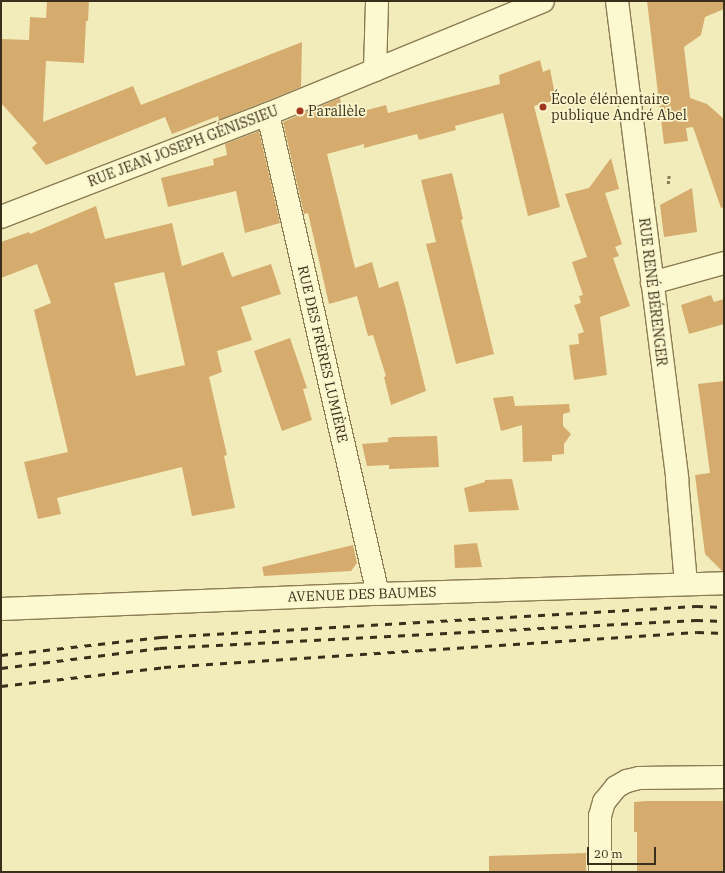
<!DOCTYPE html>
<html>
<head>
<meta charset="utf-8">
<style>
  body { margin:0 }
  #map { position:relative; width:725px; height:873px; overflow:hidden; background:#f2ecbb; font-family:"IBM Plex Serif",serif }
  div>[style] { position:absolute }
  .building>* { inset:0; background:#d5ac6d }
  .path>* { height:2.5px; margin-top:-1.25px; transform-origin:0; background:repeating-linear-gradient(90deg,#8b7c53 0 3px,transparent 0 5px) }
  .roads { filter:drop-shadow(1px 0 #8b7c53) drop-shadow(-1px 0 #8b7c53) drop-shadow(0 1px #8b7c53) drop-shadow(0 -1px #8b7c53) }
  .minor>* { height:22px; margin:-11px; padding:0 11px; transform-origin:11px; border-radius:11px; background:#fcf8cf }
  .rail>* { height:3px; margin-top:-1.5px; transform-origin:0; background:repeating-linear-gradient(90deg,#392f1a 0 7px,transparent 0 14px) }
  .dots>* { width:11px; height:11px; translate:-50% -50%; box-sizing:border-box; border:2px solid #f9f5cc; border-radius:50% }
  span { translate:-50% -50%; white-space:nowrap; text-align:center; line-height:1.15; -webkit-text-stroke:3.5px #f9f5cc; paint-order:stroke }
  .poi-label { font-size:14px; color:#392f1a }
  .left { translate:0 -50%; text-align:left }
  .street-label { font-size:14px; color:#392f1a }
  .frame { position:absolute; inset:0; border:2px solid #392f1a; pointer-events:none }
  .scale { position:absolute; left:587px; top:847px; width:69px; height:18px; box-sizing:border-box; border:2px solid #392f1a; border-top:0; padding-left:5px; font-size:12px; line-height:14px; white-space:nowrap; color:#392f1a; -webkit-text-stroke:3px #f9f5cc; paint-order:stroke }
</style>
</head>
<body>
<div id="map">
  <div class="building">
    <div style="clip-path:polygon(47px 1px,89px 1px,88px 21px,86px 21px,84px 63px,46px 61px,43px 122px,133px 86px,141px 105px,302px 42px,301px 87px,219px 120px,218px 116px,172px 134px,165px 117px,46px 165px,32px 148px,37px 143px,1px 103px,1px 39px,29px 40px,30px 17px,46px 18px)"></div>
    <div style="clip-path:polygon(647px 1px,724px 1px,724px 9px,705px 17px,701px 35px,684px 47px,690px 98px,707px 104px,724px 119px,724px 207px,721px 208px,693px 127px,686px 128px,688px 141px,664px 144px)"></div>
    <div style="clip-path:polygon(540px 60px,543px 72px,550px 69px,556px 100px,534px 106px,560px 207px,528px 216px,503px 113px,455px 126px,456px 130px,419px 140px,417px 134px,364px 148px,364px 144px,327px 154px,355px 268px,372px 262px,379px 288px,398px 281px,405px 306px,426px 391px,391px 405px,384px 377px,386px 376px,373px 335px,368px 336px,357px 296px,329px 304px,308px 213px,304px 214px,283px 122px,340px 98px,343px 112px,355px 109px,356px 113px,386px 105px,388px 113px,500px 84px,499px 75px)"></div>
    <div style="clip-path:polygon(259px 131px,280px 223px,245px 233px,236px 191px,168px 207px,161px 178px,214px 165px,213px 159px,227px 155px,225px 144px)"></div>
    <div style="clip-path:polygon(611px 158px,619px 189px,605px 193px,622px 244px,615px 247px,619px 256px,613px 258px,630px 306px,600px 317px,607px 375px,574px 380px,569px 345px,579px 344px,578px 334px,584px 332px,574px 305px,581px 303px,579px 296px,583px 295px,572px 262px,587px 257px,565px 194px,589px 188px)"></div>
    <div style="clip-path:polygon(452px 173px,463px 219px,461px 220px,494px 354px,456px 364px,426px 244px,436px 242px,421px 180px)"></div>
    <div style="clip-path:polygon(692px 188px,697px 232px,664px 237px,660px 205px)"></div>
    <div style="clip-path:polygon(evenodd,96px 206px,105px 239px,172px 223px,182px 266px,223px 252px,232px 277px,271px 264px,281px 294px,241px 307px,252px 340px,217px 351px,222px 372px,209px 377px,227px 455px,224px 456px,235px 508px,192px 516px,182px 467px,57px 498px,61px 514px,38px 519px,24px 462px,68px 452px,34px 310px,51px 303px,37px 264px,1px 278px,1px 242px,29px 232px,30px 234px,96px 206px,164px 272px,185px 365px,136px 376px,114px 283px,164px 272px)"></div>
    <div style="clip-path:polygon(711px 295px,714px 302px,724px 299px,724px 324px,689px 334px,681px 305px)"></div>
    <div style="clip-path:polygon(290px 338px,307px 388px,303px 389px,312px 420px,282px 431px,254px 351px)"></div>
    <div style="clip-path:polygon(724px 381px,724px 571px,722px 571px,705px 554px,695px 475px,710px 473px,698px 384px)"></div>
    <div style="clip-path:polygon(513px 396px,515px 406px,569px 404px,570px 412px,563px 414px,563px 426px,571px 434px,564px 444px,564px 454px,552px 455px,552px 461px,523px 462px,522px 425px,501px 431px,493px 398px)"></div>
    <div style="clip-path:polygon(437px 436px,439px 467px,389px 469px,389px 465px,367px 466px,362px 444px,388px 442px,388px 438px,393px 437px)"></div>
    <div style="clip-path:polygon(512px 479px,519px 510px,469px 512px,464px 488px,485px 482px,485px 480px)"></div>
    <div style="clip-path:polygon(477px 543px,482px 567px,455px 568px,454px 545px)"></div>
    <div style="clip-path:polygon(353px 545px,357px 563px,351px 571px,264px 576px,262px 567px)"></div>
    <div style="clip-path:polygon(647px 801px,724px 801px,724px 872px,637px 872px,637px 832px,634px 832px,634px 802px)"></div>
    <div style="clip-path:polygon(586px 853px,586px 872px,489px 872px,489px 856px)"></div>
  </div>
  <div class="path">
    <div style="left:668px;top:184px;width:9px;rotate:-84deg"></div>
  </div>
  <div class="roads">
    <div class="minor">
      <div style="left:617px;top:1px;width:482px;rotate:82.8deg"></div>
      <div style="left:677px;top:479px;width:104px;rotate:85.1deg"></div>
      <div style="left:375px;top:70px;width:69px;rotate:-88.3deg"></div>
      <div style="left:268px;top:114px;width:492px;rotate:77.1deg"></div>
      <div style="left:1px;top:217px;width:286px;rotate:-21.1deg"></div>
      <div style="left:268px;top:114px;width:297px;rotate:-22.3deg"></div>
      <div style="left:652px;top:283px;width:75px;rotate:-15.5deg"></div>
      <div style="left:1px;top:609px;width:377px;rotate:-2.3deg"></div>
      <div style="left:378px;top:594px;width:346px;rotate:-1.8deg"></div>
      <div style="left:600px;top:872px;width:56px;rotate:-90deg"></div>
      <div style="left:600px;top:816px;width:15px;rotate:-74deg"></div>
      <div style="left:604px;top:802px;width:19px;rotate:-51deg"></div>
      <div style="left:616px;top:787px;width:13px;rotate:-29deg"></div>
      <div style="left:627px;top:781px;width:12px;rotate:-14deg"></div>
      <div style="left:639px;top:778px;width:85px;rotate:-0.7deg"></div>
    </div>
  </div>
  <div class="rail">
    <div style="left:1px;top:655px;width:161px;rotate:-6.4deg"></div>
    <div style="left:161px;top:637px;width:536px;rotate:-3.32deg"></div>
    <div style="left:696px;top:606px;width:28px;rotate:2deg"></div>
    <div style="left:1px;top:668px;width:160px;rotate:-7.2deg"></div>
    <div style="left:160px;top:648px;width:537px;rotate:-2.99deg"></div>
    <div style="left:696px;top:620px;width:28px;rotate:2deg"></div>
    <div style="left:1px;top:686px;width:164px;rotate:-6.6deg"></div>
    <div style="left:164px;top:667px;width:534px;rotate:-3.76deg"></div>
    <div style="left:697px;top:632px;width:27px;rotate:2deg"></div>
  </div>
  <div class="dots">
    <div style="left:543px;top:107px;background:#a1351d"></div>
    <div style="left:300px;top:111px;background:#a1351d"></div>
  </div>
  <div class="poi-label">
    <span class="left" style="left:551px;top:107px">École élémentaire<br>publique André Abel</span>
    <span class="left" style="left:308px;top:111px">Parallèle</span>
  </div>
  <div class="street-label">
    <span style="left:183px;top:146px;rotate:-21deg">RUE JEAN JOSEPH GÉNISSIEU</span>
    <span style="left:653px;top:292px;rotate:83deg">RUE RENÉ BÉRENGER</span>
    <span style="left:323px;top:354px;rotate:77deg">RUE DES FRÈRES LUMIÈRE</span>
    <span style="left:362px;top:594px;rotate:-2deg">AVENUE DES BAUMES</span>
  </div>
  <div class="frame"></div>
  <div class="scale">20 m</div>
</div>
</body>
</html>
